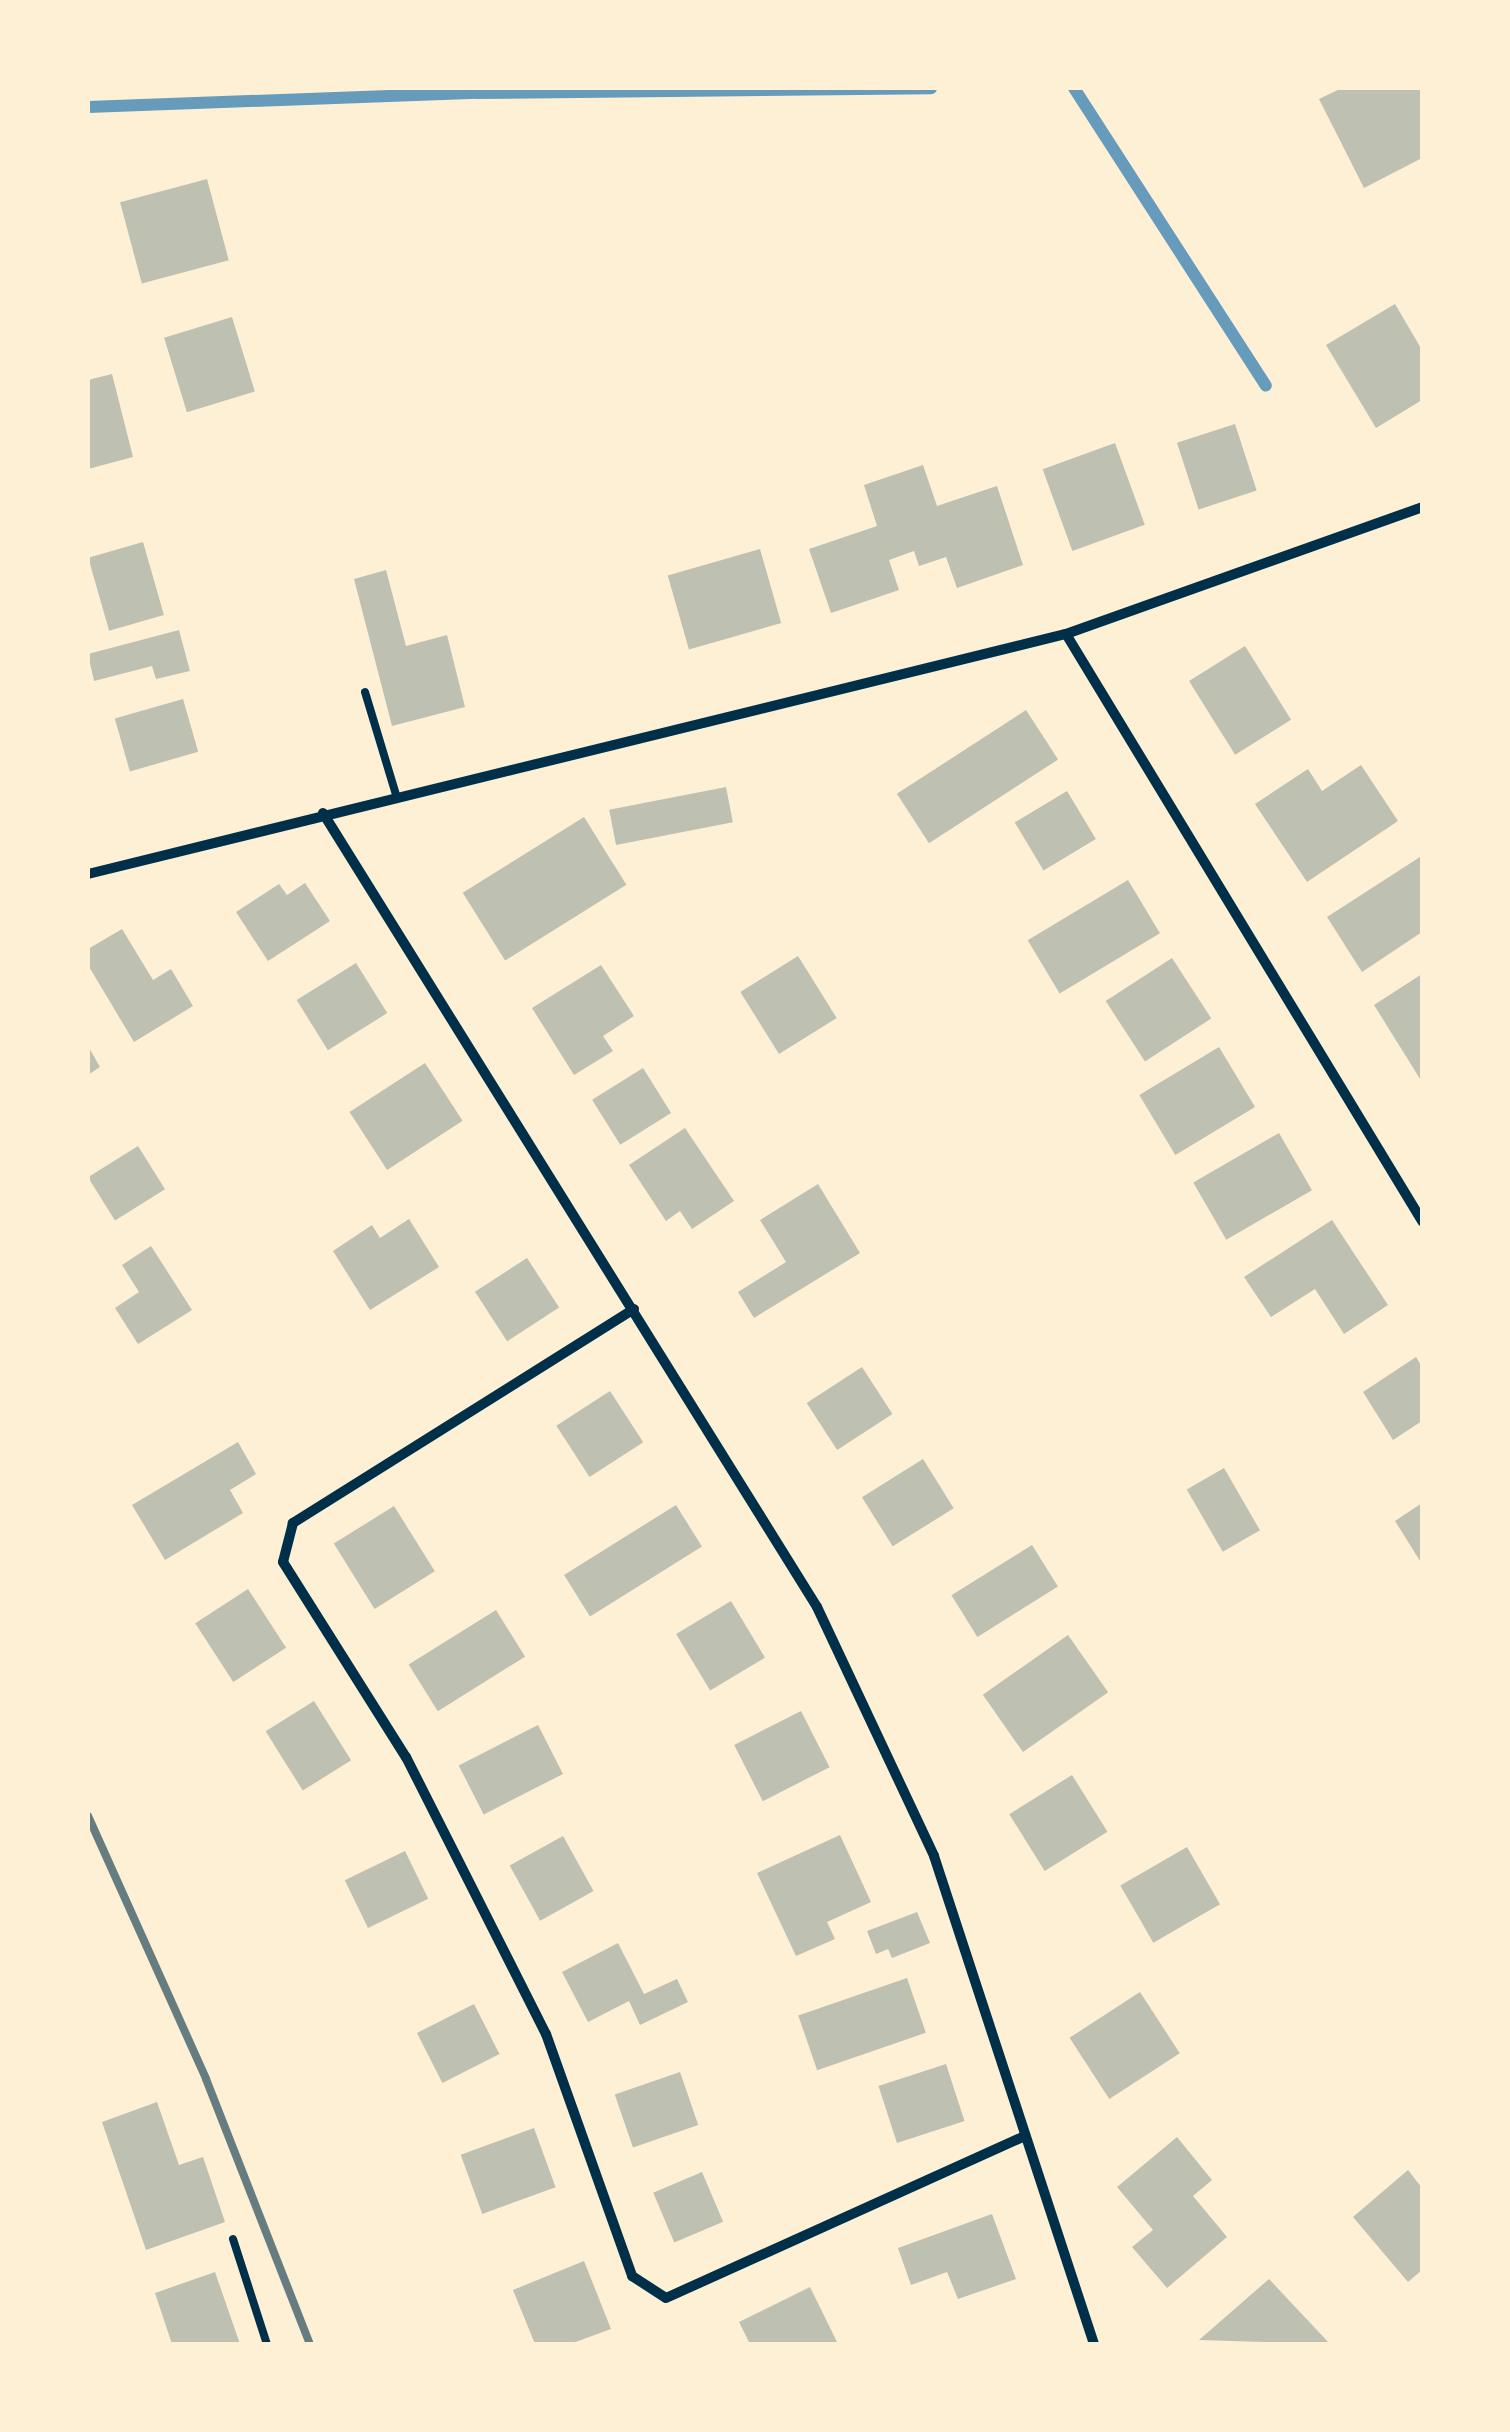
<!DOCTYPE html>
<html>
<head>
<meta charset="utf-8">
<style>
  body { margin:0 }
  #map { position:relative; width:1510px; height:2432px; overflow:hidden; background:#fdf0d5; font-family:Karla,sans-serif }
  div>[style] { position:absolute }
  .stream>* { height:12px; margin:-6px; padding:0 6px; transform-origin:6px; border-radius:6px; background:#669bbc }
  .building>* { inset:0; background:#bec0b2; transform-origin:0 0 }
  .service>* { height:8px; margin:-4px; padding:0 4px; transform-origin:4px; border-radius:4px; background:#003049 }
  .minor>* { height:10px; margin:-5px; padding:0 5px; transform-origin:5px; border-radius:5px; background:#003049 }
  .rail>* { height:8px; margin:-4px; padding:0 4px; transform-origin:4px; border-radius:4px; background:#657d81 }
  span { translate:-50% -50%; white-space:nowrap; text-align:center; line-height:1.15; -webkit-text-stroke:10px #fdf0d5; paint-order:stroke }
  .frame { position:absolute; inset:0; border:90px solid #fdf0d5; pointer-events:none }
</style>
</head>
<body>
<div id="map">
  <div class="stream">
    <div style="left:1074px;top:88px;width:354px;rotate:57.2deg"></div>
    <div style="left:88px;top:107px;width:389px;rotate:-2.1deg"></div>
    <div style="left:477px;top:93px;width:454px;rotate:-0.6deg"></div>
  </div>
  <div class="building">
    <div style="clip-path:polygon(1342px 88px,1422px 88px,1422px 158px,1364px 188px,1319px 99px)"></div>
    <div style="left:207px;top:179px;width:84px;height:90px;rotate:75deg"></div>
    <div style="clip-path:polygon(1395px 304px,1422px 350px,1422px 400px,1376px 428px,1326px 345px)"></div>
    <div style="left:232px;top:317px;width:78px;height:71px;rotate:73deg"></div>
    <div style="clip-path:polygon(112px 374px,133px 457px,88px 469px,88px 380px)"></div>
    <div style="left:1235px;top:424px;width:70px;height:61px;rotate:72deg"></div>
    <div style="left:1115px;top:443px;width:87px;height:77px;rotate:70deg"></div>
    <div style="clip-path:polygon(923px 465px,937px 506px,997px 486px,1023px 565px,957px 588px,946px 557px,919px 566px,914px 551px,889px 560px,899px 590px,831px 613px,809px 549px,877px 526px,864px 485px)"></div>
    <div style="left:143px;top:542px;width:76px;height:57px;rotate:74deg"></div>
    <div style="left:760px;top:549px;width:77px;height:96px;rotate:74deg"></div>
    <div style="clip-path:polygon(386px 570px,406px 646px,447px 635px,465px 707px,392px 726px,354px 579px)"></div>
    <div style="clip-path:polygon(179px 630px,190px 671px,156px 679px,152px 666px,94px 681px,88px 654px)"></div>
    <div style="left:1245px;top:646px;width:87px;height:66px;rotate:58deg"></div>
    <div style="left:183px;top:699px;width:55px;height:71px;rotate:74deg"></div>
    <div style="left:1026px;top:710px;width:59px;height:154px;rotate:57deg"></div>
    <div style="clip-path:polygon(1361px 765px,1398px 821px,1307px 882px,1255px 804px,1308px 769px,1322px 791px)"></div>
    <div style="left:726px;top:787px;width:36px;height:119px;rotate:79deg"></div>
    <div style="left:1067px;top:791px;width:56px;height:61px;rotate:59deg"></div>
    <div style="left:584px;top:817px;width:80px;height:143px;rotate:58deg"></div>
    <div style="clip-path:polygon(1420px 857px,1422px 932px,1362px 972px,1327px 917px)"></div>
    <div style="left:1128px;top:880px;width:62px;height:117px;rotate:59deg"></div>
    <div style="clip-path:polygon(305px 883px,330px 921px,268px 961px,236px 912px,279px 884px,287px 895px)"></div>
    <div style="clip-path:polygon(122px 929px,153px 980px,171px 969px,193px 1006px,134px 1042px,88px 965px,88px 949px)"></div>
    <div style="left:798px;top:956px;width:73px;height:68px;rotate:58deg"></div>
    <div style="left:1172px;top:958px;width:72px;height:79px;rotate:57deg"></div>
    <div style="left:356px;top:963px;width:59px;height:70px;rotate:58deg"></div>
    <div style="clip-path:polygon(601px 965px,634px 1016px,603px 1036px,613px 1051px,574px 1075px,532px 1008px)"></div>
    <div style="clip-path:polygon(1422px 974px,1422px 1082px,1374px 1005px)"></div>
    <div style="clip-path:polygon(88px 1046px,100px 1067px,88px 1075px)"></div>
    <div style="left:1219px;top:1047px;width:70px;height:93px;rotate:59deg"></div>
    <div style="left:425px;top:1063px;width:69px;height:90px;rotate:57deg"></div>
    <div style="left:643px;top:1068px;width:53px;height:60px;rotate:58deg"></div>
    <div style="clip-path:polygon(685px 1128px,734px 1201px,692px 1229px,680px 1211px,666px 1221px,629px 1165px)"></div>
    <div style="left:1279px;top:1133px;width:66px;height:99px;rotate:60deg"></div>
    <div style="left:138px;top:1146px;width:51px;height:59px;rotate:58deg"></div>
    <div style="clip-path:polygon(818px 1184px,860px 1253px,754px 1318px,738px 1292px,786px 1262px,760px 1220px)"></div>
    <div style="clip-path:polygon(409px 1219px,439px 1267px,370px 1310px,333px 1251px,372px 1225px,380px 1238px)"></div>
    <div style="clip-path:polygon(1332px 1220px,1388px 1305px,1344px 1334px,1315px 1289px,1271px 1317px,1244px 1277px)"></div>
    <div style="clip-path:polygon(151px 1246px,192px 1310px,138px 1344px,115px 1308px,139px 1292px,122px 1265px)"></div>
    <div style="left:527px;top:1258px;width:59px;height:62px;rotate:57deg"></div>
    <div style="clip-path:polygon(1416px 1357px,1422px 1367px,1422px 1421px,1393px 1440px,1363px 1392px)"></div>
    <div style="left:862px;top:1367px;width:56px;height:66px;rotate:57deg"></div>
    <div style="left:610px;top:1391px;width:61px;height:64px;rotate:57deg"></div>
    <div style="clip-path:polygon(238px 1442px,256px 1474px,230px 1490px,243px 1513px,165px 1560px,132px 1505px)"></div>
    <div style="left:923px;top:1459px;width:58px;height:72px;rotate:58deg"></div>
    <div style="left:1224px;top:1468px;width:72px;height:43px;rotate:60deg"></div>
    <div style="clip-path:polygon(1422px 1503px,1422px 1564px,1395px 1521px)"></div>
    <div style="left:676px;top:1505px;width:49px;height:132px;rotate:58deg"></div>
    <div style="left:394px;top:1506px;width:77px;height:71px;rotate:58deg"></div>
    <div style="left:1032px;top:1545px;width:49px;height:95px;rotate:58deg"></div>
    <div style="left:248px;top:1589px;width:70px;height:63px;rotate:57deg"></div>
    <div style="left:731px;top:1601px;width:66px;height:64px;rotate:59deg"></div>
    <div style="left:496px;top:1610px;width:55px;height:103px;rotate:58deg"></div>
    <div style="left:1068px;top:1635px;width:70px;height:104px;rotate:55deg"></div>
    <div style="left:314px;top:1701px;width:70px;height:57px;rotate:58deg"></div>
    <div style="left:801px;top:1711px;width:63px;height:75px;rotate:63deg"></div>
    <div style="left:538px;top:1725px;width:55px;height:89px;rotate:63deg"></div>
    <div style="left:1072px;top:1775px;width:67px;height:74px;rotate:58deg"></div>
    <div style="clip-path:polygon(840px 1835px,871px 1902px,827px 1922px,835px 1939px,796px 1956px,757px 1873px)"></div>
    <div style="left:563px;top:1836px;width:63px;height:61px;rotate:61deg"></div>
    <div style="left:1187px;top:1847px;width:66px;height:77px;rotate:60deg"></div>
    <div style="left:405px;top:1851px;width:53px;height:67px;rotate:64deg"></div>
    <div style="clip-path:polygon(917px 1912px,930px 1943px,892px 1958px,888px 1949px,876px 1954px,867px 1931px)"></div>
    <div style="clip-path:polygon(618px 1943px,644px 1994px,677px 1979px,688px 2002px,640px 2025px,629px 2001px,588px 2022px,562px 1972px)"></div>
    <div style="left:907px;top:1978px;width:58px;height:115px;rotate:71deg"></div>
    <div style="left:1140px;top:1992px;width:73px;height:84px;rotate:57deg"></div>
    <div style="left:474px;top:2004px;width:56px;height:64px;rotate:63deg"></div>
    <div style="left:946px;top:2064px;width:60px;height:71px;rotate:72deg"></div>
    <div style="left:680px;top:2072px;width:56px;height:69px;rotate:71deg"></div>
    <div style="clip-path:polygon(157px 2102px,179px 2165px,203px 2157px,225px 2222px,146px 2250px,102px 2122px)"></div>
    <div style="left:534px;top:2128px;width:63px;height:78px;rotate:70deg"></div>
    <div style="clip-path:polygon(1177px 2137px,1212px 2180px,1193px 2196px,1227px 2237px,1167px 2288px,1132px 2247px,1153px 2230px,1117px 2187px)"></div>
    <div style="clip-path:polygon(1408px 2170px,1422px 2188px,1422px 2270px,1408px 2282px,1353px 2217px)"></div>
    <div style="left:702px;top:2172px;width:54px;height:53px;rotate:67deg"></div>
    <div style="clip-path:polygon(992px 2214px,1016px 2279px,958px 2299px,947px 2272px,911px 2285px,898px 2248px)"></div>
    <div style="clip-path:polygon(584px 2261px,611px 2329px,570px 2344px,535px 2344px,513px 2290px)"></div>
    <div style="clip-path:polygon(215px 2272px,240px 2344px,172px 2344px,155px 2293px)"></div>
    <div style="clip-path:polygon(1269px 2279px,1330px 2344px,1199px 2340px)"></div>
    <div style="clip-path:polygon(810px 2287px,838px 2344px,750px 2344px,739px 2322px)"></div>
  </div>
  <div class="service">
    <div style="left:365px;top:692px;width:108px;rotate:73.2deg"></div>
    <div style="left:233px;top:2239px;width:110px;rotate:72.1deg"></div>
  </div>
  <div class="minor">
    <div style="left:1066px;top:634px;width:687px;rotate:58.76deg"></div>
    <div style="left:323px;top:813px;width:935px;rotate:58.11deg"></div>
    <div style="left:817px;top:1607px;width:275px;rotate:64.8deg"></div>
    <div style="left:934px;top:1856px;width:514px;rotate:71.85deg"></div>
    <div style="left:88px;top:874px;width:1007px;rotate:-13.79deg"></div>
    <div style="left:1066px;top:634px;width:378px;rotate:-19.6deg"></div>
    <div style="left:634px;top:1309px;width:403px;rotate:147.9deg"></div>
    <div style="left:293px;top:1523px;width:40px;rotate:104.4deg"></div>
    <div style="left:283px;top:1562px;width:231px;rotate:57.8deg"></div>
    <div style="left:406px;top:1757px;width:310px;rotate:63.2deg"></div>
    <div style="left:546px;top:2034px;width:257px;rotate:70.4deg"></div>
    <div style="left:632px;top:2276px;width:40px;rotate:32.9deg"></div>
    <div style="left:666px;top:2298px;width:391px;rotate:-24.3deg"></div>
  </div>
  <div class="rail">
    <div style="left:88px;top:1816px;width:288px;rotate:65.8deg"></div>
    <div style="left:206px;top:2079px;width:285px;rotate:68.6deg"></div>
  </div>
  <div class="frame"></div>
</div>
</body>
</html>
